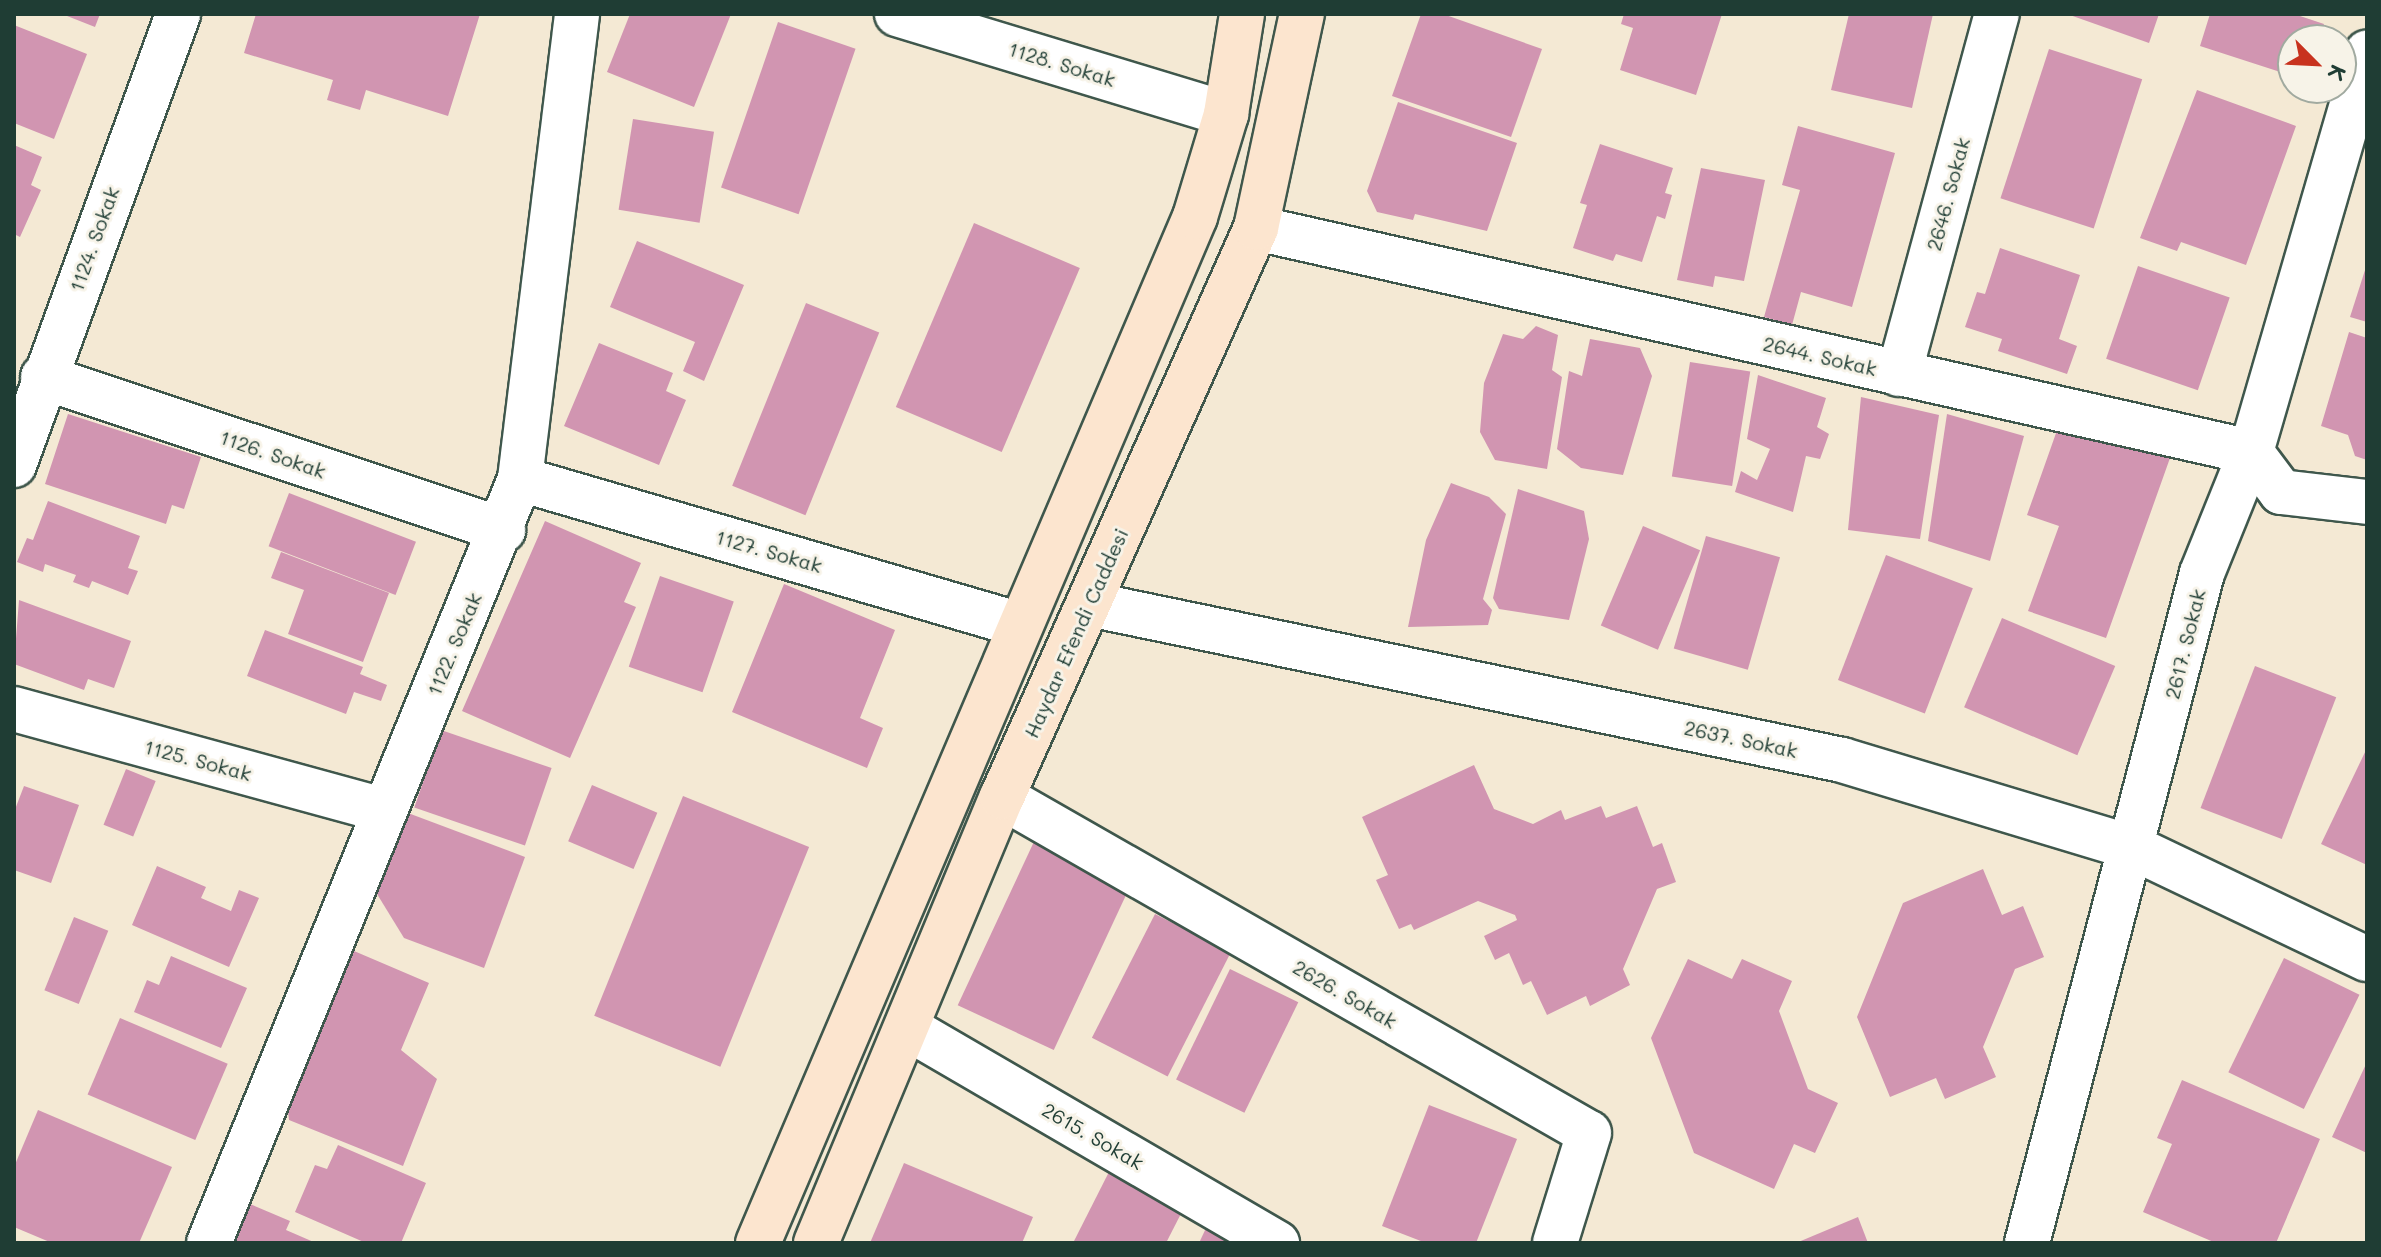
<!DOCTYPE html>
<html>
<head>
<meta charset="utf-8">
<style>
  body { margin:0 }
  #map { position:relative; width:2381px; height:1257px; overflow:hidden; background:#f4e9d4; font-family:Mali,sans-serif }
  div>[style] { position:absolute }
  .building>* { inset:0; background:#d195b1; transform-origin:0 0 }
  .roads { filter:drop-shadow(2px 0 #3f574c) drop-shadow(-2px 0 #3f574c) drop-shadow(0 2px #3f574c) drop-shadow(0 -2px #3f574c) }
  .minor>* { height:44px; margin:-22px; padding:0 22px; transform-origin:22px; border-radius:22px; background:#fff }
  .secondary>* { height:44px; margin:-22px; padding:0 22px; transform-origin:22px; border-radius:22px; background:#fce5cf }
  span { translate:-50% -50%; white-space:nowrap; text-align:center; line-height:1.15; -webkit-text-stroke:6px #f7f3e8; paint-order:stroke }
  .street-label { font-size:20px; color:#1f3d34 }
  .frame { position:absolute; inset:0; border:16px solid #1f3d34; pointer-events:none }
  .north { position:absolute; left:2277px; top:24px; width:80px; height:80px; box-sizing:border-box; background:#f7f3e8; border:2px solid #a1aaa0; border-radius:50%; rotate:114deg; font-size:22px; font-weight:700; line-height:32px; text-align:center; color:#1f3d34 }
  .north::after { content:''; display:block; margin:auto; width:28px; height:36px; background:#c8321e; clip-path:polygon(50% 0,100% 100%,50% 72%,0 100%) }
</style>
</head>
<body>
<div id="map">
  <div class="building">
    <div style="clip-path:polygon(62px 14px,100px 14px,95px 27px)"></div>
    <div style="clip-path:polygon(256px 14px,480px 14px,448px 116px,366px 90px,360px 110px,327px 100px,333px 80px,244px 53px)"></div>
    <div style="clip-path:polygon(630px 14px,731px 14px,694px 107px,607px 72px)"></div>
    <div style="clip-path:polygon(1421px 14px,1443px 14px,1542px 49px,1511px 137px,1392px 96px)"></div>
    <div style="clip-path:polygon(1624px 14px,1722px 14px,1696px 95px,1620px 70px,1633px 28px,1621px 24px)"></div>
    <div style="clip-path:polygon(1849px 14px,1933px 14px,1912px 108px,1831px 90px)"></div>
    <div style="clip-path:polygon(2067px 14px,2159px 14px,2149px 43px)"></div>
    <div style="clip-path:polygon(2210px 14px,2294px 14px,2324px 24px,2319px 40px,2293px 40px,2293px 76px,2200px 46px)"></div>
    <div style="left:778px;top:22px;width:82px;height:175px;rotate:19deg"></div>
    <div style="clip-path:polygon(14px 25px,87px 54px,54px 139px,14px 123px)"></div>
    <div style="left:2049px;top:49px;width:98px;height:157px;rotate:18deg"></div>
    <div style="clip-path:polygon(2197px 90px,2296px 126px,2246px 265px,2181px 242px,2177px 251px,2140px 238px)"></div>
    <div style="clip-path:polygon(1398px 102px,1517px 143px,1487px 231px,1415px 214px,1413px 220px,1377px 212px,1367px 191px)"></div>
    <div style="left:633px;top:119px;width:82px;height:92px;rotate:9deg"></div>
    <div style="clip-path:polygon(1798px 126px,1895px 153px,1852px 307px,1801px 292px,1792px 325px,1764px 317px,1800px 190px,1782px 185px)"></div>
    <div style="clip-path:polygon(1600px 144px,1673px 168px,1665px 193px,1672px 195px,1665px 219px,1657px 216px,1642px 262px,1616px 254px,1613px 261px,1573px 248px,1587px 205px,1580px 203px)"></div>
    <div style="clip-path:polygon(14px 145px,42px 157px,31px 185px,41px 190px,20px 237px,14px 234px)"></div>
    <div style="clip-path:polygon(1701px 168px,1765px 180px,1744px 281px,1715px 276px,1713px 287px,1677px 280px)"></div>
    <div style="left:974px;top:223px;width:115px;height:200px;rotate:23deg"></div>
    <div style="clip-path:polygon(637px 241px,744px 285px,704px 381px,683px 371px,695px 342px,610px 307px)"></div>
    <div style="clip-path:polygon(2000px 248px,2080px 275px,2059px 339px,2077px 346px,2067px 374px,1998px 351px,2002px 339px,1965px 327px,1977px 292px,1985px 294px)"></div>
    <div style="left:2138px;top:266px;width:97px;height:98px;rotate:19deg"></div>
    <div style="clip-path:polygon(2366px 267px,2367px 267px,2367px 322px,2350px 317px)"></div>
    <div style="left:806px;top:303px;width:79px;height:197px;rotate:22deg"></div>
    <div style="clip-path:polygon(1536px 326px,1558px 335px,1552px 370px,1562px 377px,1547px 469px,1495px 460px,1480px 432px,1484px 383px,1503px 334px,1523px 339px)"></div>
    <div style="clip-path:polygon(2349px 332px,2367px 338px,2367px 460px,2355px 456px,2348px 435px,2321px 426px)"></div>
    <div style="clip-path:polygon(1590px 339px,1640px 348px,1652px 376px,1623px 475px,1581px 468px,1557px 449px,1569px 371px,1582px 376px)"></div>
    <div style="clip-path:polygon(599px 343px,673px 373px,666px 391px,686px 400px,659px 465px,564px 426px)"></div>
    <div style="left:1690px;top:362px;width:61px;height:116px;rotate:9deg"></div>
    <div style="clip-path:polygon(1758px 375px,1826px 398px,1817px 427px,1829px 434px,1820px 459px,1806px 456px,1793px 512px,1735px 492px,1741px 471px,1757px 480px,1770px 449px,1747px 439px)"></div>
    <div style="clip-path:polygon(1861px 397px,1939px 415px,1920px 539px,1848px 530px)"></div>
    <div style="clip-path:polygon(68px 414px,201px 457px,184px 509px,172px 505px,166px 524px,45px 484px)"></div>
    <div style="clip-path:polygon(1947px 414px,2024px 436px,1990px 561px,1928px 541px)"></div>
    <div style="clip-path:polygon(2061px 419px,2170px 458px,2106px 638px,2028px 611px,2059px 526px,2027px 515px)"></div>
    <div style="clip-path:polygon(1451px 483px,1489px 497px,1506px 514px,1483px 599px,1492px 610px,1488px 625px,1408px 627px,1426px 540px)"></div>
    <div style="clip-path:polygon(1518px 489px,1584px 511px,1589px 539px,1569px 620px,1499px 609px,1493px 598px)"></div>
    <div style="left:289px;top:493px;width:136px;height:57px;rotate:21deg"></div>
    <div style="clip-path:polygon(48px 501px,140px 536px,128px 568px,138px 571px,128px 595px,92px 581px,89px 588px,73px 582px,76px 575px,45px 564px,43px 572px,17px 562px,27px 538px,33px 540px)"></div>
    <div style="clip-path:polygon(545px 521px,641px 563px,624px 602px,636px 607px,570px 758px,462px 711px)"></div>
    <div style="left:1643px;top:526px;width:62px;height:108px;rotate:23deg"></div>
    <div style="left:1706px;top:536px;width:77px;height:117px;rotate:16deg"></div>
    <div style="clip-path:polygon(281px 552px,389px 593px,363px 662px,288px 634px,304px 590px,271px 578px)"></div>
    <div style="left:1886px;top:555px;width:93px;height:134px;rotate:21deg"></div>
    <div style="left:660px;top:576px;width:78px;height:96px;rotate:19deg"></div>
    <div style="clip-path:polygon(784px 584px,895px 630px,860px 718px,883px 728px,867px 768px,732px 712px)"></div>
    <div style="clip-path:polygon(19px 600px,131px 641px,114px 688px,88px 679px,84px 690px,14px 664px)"></div>
    <div style="left:2002px;top:618px;width:123px;height:97px;rotate:23deg"></div>
    <div style="clip-path:polygon(265px 630px,363px 667px,360px 674px,387px 685px,381px 701px,354px 692px,346px 714px,247px 676px)"></div>
    <div style="left:2255px;top:666px;width:87px;height:152px;rotate:21deg"></div>
    <div style="left:441px;top:730px;width:117px;height:82px;rotate:19deg"></div>
    <div style="clip-path:polygon(2367px 748px,2367px 865px,2321px 844px)"></div>
    <div style="clip-path:polygon(1474px 765px,1494px 809px,1533px 824px,1561px 810px,1565px 820px,1601px 806px,1606px 818px,1637px 806px,1653px 847px,1662px 843px,1676px 882px,1657px 889px,1623px 969px,1630px 985px,1590px 1006px,1586px 996px,1547px 1015px,1531px 981px,1523px 985px,1509px 953px,1495px 960px,1484px 936px,1517px 920px,1515px 915px,1478px 901px,1414px 930px,1411px 924px,1399px 929px,1376px 880px,1388px 875px,1362px 817px)"></div>
    <div style="left:126px;top:769px;width:32px;height:60px;rotate:22deg"></div>
    <div style="left:592px;top:785px;width:71px;height:61px;rotate:23deg"></div>
    <div style="clip-path:polygon(24px 786px,79px 805px,51px 883px,14px 870px,14px 812px)"></div>
    <div style="left:683px;top:796px;width:136px;height:237px;rotate:22deg"></div>
    <div style="clip-path:polygon(408px 813px,525px 857px,484px 968px,404px 938px,377px 894px)"></div>
    <div style="left:1038px;top:833px;width:106px;height:190px;rotate:25deg"></div>
    <div style="clip-path:polygon(157px 866px,206px 887px,201px 898px,231px 911px,239px 890px,259px 898px,229px 967px,132px 925px)"></div>
    <div style="clip-path:polygon(1983px 869px,2002px 915px,2023px 906px,2044px 957px,2015px 969px,1983px 1047px,1996px 1077px,1945px 1099px,1936px 1078px,1890px 1097px,1857px 1017px,1903px 903px)"></div>
    <div style="left:1155px;top:914px;width:85px;height:139px;rotate:27deg"></div>
    <div style="left:74px;top:917px;width:37px;height:79px;rotate:22deg"></div>
    <div style="clip-path:polygon(347px 948px,429px 983px,401px 1050px,437px 1079px,403px 1166px,289px 1120px,286px 1095px)"></div>
    <div style="clip-path:polygon(171px 956px,247px 988px,221px 1048px,134px 1012px,147px 980px,159px 985px)"></div>
    <div style="left:2284px;top:958px;width:84px;height:127px;rotate:26deg"></div>
    <div style="clip-path:polygon(1688px 959px,1732px 979px,1742px 959px,1792px 981px,1779px 1011px,1808px 1089px,1838px 1103px,1815px 1153px,1794px 1144px,1774px 1189px,1694px 1153px,1651px 1038px)"></div>
    <div style="left:1230px;top:969px;width:76px;height:123px;rotate:26deg"></div>
    <div style="left:120px;top:1018px;width:117px;height:83px;rotate:23deg"></div>
    <div style="clip-path:polygon(2367px 1062px,2367px 1153px,2332px 1137px)"></div>
    <div style="clip-path:polygon(2182px 1080px,2320px 1139px,2276px 1243px,2216px 1243px,2143px 1212px,2172px 1144px,2157px 1138px)"></div>
    <div style="clip-path:polygon(1429px 1105px,1517px 1139px,1476px 1243px,1426px 1243px,1382px 1226px)"></div>
    <div style="clip-path:polygon(38px 1110px,172px 1167px,139px 1243px,52px 1243px,14px 1227px,14px 1167px)"></div>
    <div style="clip-path:polygon(338px 1145px,426px 1183px,401px 1243px,366px 1243px,295px 1212px,315px 1165px,327px 1169px)"></div>
    <div style="clip-path:polygon(1114px 1162px,1188px 1200px,1166px 1243px,1073px 1243px)"></div>
    <div style="clip-path:polygon(904px 1163px,1033px 1217px,1022px 1243px,870px 1243px)"></div>
    <div style="clip-path:polygon(238px 1199px,290px 1221px,286px 1230px,316px 1243px,219px 1243px)"></div>
    <div style="clip-path:polygon(1858px 1217px,1868px 1243px,1796px 1243px)"></div>
    <div style="clip-path:polygon(1207px 1226px,1241px 1243px,1199px 1243px)"></div>
  </div>
  <div class="roads">
    <div class="minor">
      <div style="left:897px;top:14px;width:344px;rotate:16.9deg"></div>
      <div style="left:1256px;top:228px;width:1020px;rotate:12.69deg"></div>
      <div style="left:2251px;top:452px;width:50px;rotate:53.1deg"></div>
      <div style="left:2281px;top:492px;width:87px;rotate:6.6deg"></div>
      <div style="left:1899px;top:374px;width:373px;rotate:-74.8deg"></div>
      <div style="left:43px;top:377px;width:485px;rotate:18.4deg"></div>
      <div style="left:14px;top:465px;width:480px;rotate:-70deg"></div>
      <div style="left:520px;top:479px;width:518px;rotate:16.26deg"></div>
      <div style="left:1089px;top:604px;width:769px;rotate:11.7deg"></div>
      <div style="left:1842px;top:760px;width:305px;rotate:16.8deg"></div>
      <div style="left:2134px;top:848px;width:258px;rotate:25.5deg"></div>
      <div style="left:14px;top:709px;width:382px;rotate:15.3deg"></div>
      <div style="left:1002px;top:797px;width:676px;rotate:29.79deg"></div>
      <div style="left:1589px;top:1133px;width:115px;rotate:107.2deg"></div>
      <div style="left:909px;top:1029px;width:426px;rotate:30.2deg"></div>
      <div style="left:209px;top:1243px;width:825px;rotate:-67.85deg"></div>
      <div style="left:520px;top:479px;width:468px;rotate:-83deg"></div>
      <div style="left:2027px;top:1243px;width:692px;rotate:-75.36deg"></div>
      <div style="left:2202px;top:573px;width:131px;rotate:-68deg"></div>
      <div style="left:2251px;top:452px;width:416px;rotate:-73.8deg"></div>
    </div>
    <div class="secondary">
      <div style="left:758px;top:1243px;width:1115px;rotate:-66.93deg"></div>
      <div style="left:1195px;top:217px;width:108px;rotate:-73.2deg"></div>
      <div style="left:1226px;top:114px;width:101px;rotate:-80.9deg"></div>
      <div style="left:816px;top:1243px;width:483px;rotate:-67.4deg"></div>
      <div style="left:1002px;top:797px;width:623px;rotate:-65.94deg"></div>
      <div style="left:1256px;top:228px;width:219px;rotate:-77.9deg"></div>
    </div>
  </div>
  <div class="street-label">
    <span style="left:1062px;top:64px;rotate:17deg">1128. Sokak</span>
    <span style="left:1948px;top:194px;rotate:-75deg">2646. Sokak</span>
    <span style="left:94px;top:239px;rotate:-70deg">1124. Sokak</span>
    <span style="left:1820px;top:356px;rotate:13deg">2644. Sokak</span>
    <span style="left:273px;top:454px;rotate:19deg">1126. Sokak</span>
    <span style="left:769px;top:551px;rotate:16deg">1127. Sokak</span>
    <span style="left:1076px;top:633px;rotate:-66deg">Haydar Efendi Caddesi</span>
    <span style="left:454px;top:644px;rotate:-67deg">1122. Sokak</span>
    <span style="left:2185px;top:644px;rotate:-76deg">2617. Sokak</span>
    <span style="left:1741px;top:739px;rotate:12deg">2637. Sokak</span>
    <span style="left:198px;top:760px;rotate:15deg">1125. Sokak</span>
    <span style="left:1345px;top:994px;rotate:30deg">2626. Sokak</span>
    <span style="left:1093px;top:1136px;rotate:30deg">2615. Sokak</span>
  </div>
  <div class="frame"></div>
  <div class="north">K</div>
</div>
</body>
</html>
